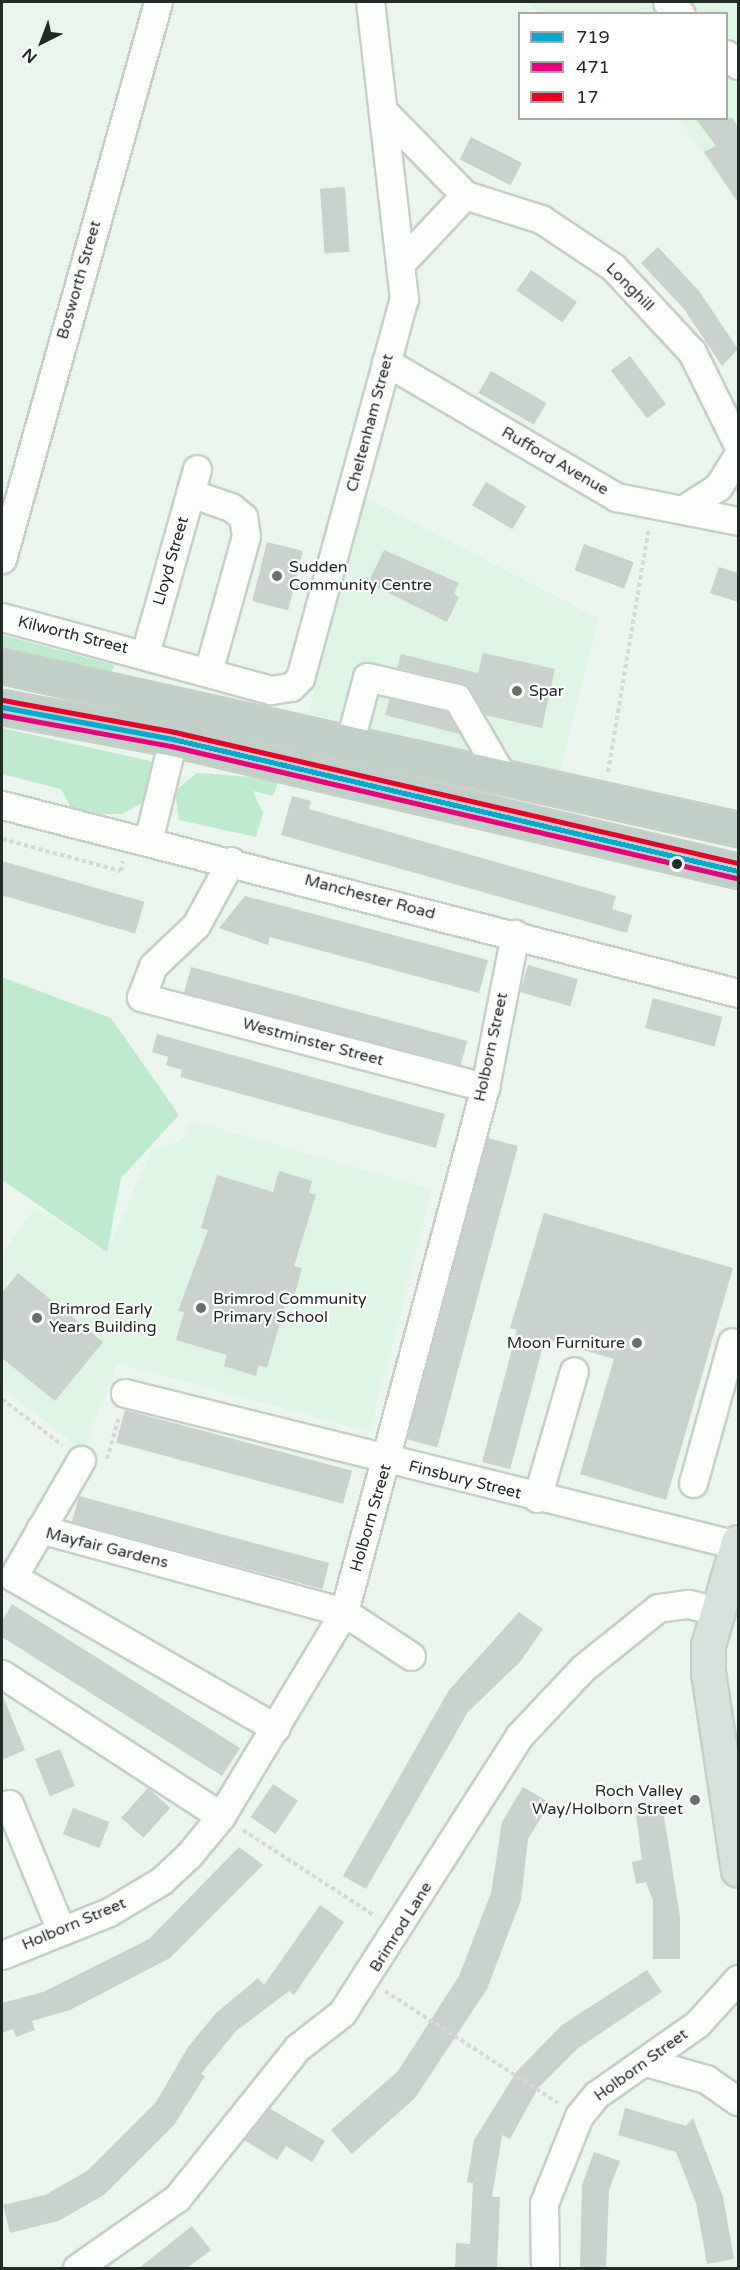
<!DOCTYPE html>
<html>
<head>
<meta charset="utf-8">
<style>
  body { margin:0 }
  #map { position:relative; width:740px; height:2270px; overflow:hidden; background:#e9f5ed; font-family:"Varela Round",sans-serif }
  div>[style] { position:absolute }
  .built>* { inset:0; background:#def4e5 }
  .green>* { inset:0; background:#beeace }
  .building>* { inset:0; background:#c9d2cc; transform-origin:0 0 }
  .path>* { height:4px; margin-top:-2px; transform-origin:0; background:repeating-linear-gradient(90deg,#d5d8d6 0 4.5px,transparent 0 7.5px) }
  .roads { filter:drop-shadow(2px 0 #c6d0c9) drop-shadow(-2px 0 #c6d0c9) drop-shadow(0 2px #c6d0c9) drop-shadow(0 -2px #c6d0c9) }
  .minor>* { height:27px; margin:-13.5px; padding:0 13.5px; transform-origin:13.5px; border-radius:13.5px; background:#fcfefc }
  .major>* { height:33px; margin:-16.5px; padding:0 16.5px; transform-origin:16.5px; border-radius:16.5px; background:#d8e2dd }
  .highway>* { height:33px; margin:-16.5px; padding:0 16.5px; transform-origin:16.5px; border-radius:16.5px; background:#c0d0c8 }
  .bus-1>* { height:4.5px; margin:-2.25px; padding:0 2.25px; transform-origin:2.25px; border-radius:2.25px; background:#00a9ce }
  .bus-2>* { height:4.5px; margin:-2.25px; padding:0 2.25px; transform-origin:2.25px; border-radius:2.25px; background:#e5007d }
  .bus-3>* { height:4.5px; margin:-2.25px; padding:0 2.25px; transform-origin:2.25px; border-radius:2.25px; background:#e4002b }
  .dots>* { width:16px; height:16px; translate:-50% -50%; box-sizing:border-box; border:3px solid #fff; border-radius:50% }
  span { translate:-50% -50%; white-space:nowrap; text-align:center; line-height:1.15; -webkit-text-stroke:4.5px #fff; paint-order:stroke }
  .street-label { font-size:16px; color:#222b25 }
  .poi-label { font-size:16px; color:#222b25 }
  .left { translate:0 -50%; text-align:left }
  .right { translate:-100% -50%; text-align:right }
  .frame { position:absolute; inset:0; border:3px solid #222b25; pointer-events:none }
  .legend { position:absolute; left:518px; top:12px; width:210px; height:108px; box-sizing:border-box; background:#fff; border:2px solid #a7aaa8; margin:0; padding:8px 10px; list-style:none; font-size:18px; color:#222b25 }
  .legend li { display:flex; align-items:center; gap:12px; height:30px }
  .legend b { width:30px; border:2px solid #a7aaa8 }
  .north { position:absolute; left:12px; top:12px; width:60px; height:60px; -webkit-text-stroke:4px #fff; paint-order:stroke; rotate:222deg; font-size:16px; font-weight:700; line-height:24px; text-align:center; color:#222b25 }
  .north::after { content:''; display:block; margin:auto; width:21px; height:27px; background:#222b25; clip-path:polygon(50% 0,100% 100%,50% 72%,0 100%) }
</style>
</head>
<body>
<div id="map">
  <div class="built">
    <div style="clip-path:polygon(529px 2px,738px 2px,738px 204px,679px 119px,726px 118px,726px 14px,541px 13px)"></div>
    <div style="clip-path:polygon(363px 496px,599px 619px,559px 773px,308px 713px)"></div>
    <div style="clip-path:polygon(190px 1121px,431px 1189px,370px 1432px,118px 1363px,83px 1450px,2px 1388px,2px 1253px,35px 1208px,107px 1251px,152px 1149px,181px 1141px)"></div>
  </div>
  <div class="green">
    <div style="clip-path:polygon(2px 635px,88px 658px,115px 665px,111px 673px,2px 652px)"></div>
    <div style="clip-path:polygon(2px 728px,150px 761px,156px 766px,147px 800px,122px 814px,75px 814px,61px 789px,2px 774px)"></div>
    <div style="clip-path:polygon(197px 773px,279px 779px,273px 796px,253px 791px,263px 813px,256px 837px,179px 820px,175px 791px)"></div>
    <div style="clip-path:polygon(2px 977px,111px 1018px,179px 1115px,121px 1178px,107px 1252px,2px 1180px)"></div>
  </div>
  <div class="building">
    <div style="clip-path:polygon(695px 118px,733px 118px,738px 128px,738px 202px,704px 152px,716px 146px)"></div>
    <div style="left:471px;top:137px;width:57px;height:25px;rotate:27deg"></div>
    <div style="left:345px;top:187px;width:65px;height:25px;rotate:86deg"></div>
    <div style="clip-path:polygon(658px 247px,699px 291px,738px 349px,722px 366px,684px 309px,641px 263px)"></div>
    <div style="left:531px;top:270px;width:56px;height:25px;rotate:35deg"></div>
    <div style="left:630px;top:356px;width:60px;height:24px;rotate:53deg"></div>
    <div style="left:491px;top:371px;width:64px;height:25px;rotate:30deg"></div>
    <div style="left:486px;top:482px;width:47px;height:27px;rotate:31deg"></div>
    <div style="left:267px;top:542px;width:37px;height:61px;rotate:14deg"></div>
    <div style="left:584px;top:544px;width:53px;height:28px;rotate:20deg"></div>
    <div style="clip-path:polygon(384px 550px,459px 583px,454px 594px,459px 597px,447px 622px,368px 583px)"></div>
    <div style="clip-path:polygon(719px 567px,738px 573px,738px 602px,710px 593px)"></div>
    <div style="clip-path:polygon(483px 653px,555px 669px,542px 728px,485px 715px,461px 683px,397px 668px,401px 654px,478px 673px)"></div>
    <div style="clip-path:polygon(390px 698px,447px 712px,460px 734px,385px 715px)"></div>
    <div style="clip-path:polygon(292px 796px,311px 801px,309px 809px,616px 896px,612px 909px,632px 915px,627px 933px,281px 835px)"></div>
    <div style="left:2px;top:861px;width:148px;height:33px;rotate:16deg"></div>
    <div style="clip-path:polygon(245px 896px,488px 960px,479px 993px,270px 937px,268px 945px,219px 928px)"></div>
    <div style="left:528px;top:965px;width:52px;height:28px;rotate:16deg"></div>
    <div style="left:191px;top:967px;width:286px;height:28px;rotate:15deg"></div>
    <div style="left:653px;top:998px;width:72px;height:31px;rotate:15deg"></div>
    <div style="clip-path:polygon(157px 1034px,445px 1114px,436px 1148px,180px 1077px,182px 1070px,166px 1065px,168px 1057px,152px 1052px)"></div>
    <div style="left:488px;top:1138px;width:31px;height:312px;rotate:15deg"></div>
    <div style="clip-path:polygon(279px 1171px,312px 1181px,309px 1192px,316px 1195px,294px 1266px,302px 1268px,294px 1297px,288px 1295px,267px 1368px,259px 1365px,256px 1376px,224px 1366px,227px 1355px,176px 1340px,184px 1312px,178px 1311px,208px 1230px,201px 1228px,217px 1175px,273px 1192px)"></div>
    <div style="clip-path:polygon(544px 1213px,733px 1268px,666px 1500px,580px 1474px,614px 1359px,545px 1339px,510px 1469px,482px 1462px,517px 1330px,510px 1328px)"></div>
    <div style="clip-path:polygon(18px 1273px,103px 1342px,55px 1401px,2px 1358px,2px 1293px)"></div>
    <div style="left:125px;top:1410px;width:235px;height:34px;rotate:15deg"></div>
    <div style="left:79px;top:1496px;width:259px;height:27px;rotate:15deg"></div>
    <div style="clip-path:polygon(12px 1604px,240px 1748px,222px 1776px,2px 1637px,2px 1621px)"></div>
    <div style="clip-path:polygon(519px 1612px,543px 1629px,520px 1662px,468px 1712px,366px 1889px,343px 1876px,449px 1690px)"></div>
    <div style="clip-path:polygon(2px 1694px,25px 1750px,2px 1760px)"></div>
    <div style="left:60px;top:1749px;width:40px;height:27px;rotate:68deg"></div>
    <div style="left:273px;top:1784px;width:30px;height:40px;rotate:34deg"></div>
    <div style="clip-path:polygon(523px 1787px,550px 1803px,528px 1839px,521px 1900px,487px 1989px,415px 2098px,352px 2154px,331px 2130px,398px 2071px,459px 1976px,491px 1893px,502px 1822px)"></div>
    <div style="left:148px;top:1788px;width:30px;height:40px;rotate:42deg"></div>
    <div style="clip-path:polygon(662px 1803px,680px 1917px,680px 1959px,653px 1959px,653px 1901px,646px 1882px,636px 1884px,632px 1862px,642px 1860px,635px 1807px)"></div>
    <div style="left:73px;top:1808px;width:39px;height:28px;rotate:21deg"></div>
    <div style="clip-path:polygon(239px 1847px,263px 1865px,170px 1958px,70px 2010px,32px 2021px,35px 2030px,16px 2037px,13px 2029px,2px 2033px,2px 2003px,43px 1992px,149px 1939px)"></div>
    <div style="clip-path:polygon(320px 1905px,344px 1922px,294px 1995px,289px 1991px,236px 2031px,201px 2074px,205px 2076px,174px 2125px,104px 2195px,58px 2221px,10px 2233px,3px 2205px,45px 2195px,87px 2171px,156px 2102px,188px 2047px,215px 2014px,258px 1978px,264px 1985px)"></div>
    <div style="clip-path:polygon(647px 1970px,662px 1992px,577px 2049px,538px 2088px,510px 2139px,502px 2135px,492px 2197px,500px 2197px,497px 2268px,455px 2268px,456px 2243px,470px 2244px,473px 2183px,467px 2182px,474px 2140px,517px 2071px,562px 2025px)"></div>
    <div style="clip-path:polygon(269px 2108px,325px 2141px,312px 2162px,286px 2146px,277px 2160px,244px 2140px)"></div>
    <div style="clip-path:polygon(625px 2108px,686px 2126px,693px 2118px,723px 2197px,734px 2259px,707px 2264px,696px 2203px,676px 2152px,618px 2135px)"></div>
    <div style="clip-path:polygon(594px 2152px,620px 2161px,609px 2190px,606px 2268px,580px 2268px,582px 2185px)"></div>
    <div style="clip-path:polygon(192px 2226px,211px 2250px,187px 2268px,139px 2268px)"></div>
  </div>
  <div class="path">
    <div style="left:608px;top:772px;width:247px;rotate:-80.5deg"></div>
    <div style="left:2px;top:839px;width:123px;rotate:15.1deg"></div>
    <div style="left:121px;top:871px;width:10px;rotate:-79deg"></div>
    <div style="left:2px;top:1399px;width:76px;rotate:37.5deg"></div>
    <div style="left:107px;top:1459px;width:44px;rotate:-74.1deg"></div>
    <div style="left:243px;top:1830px;width:158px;rotate:33.1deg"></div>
    <div style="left:385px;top:1991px;width:206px;rotate:32.9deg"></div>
  </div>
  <div class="roads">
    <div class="minor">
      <div style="left:667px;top:2px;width:18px;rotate:41deg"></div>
      <div style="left:726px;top:54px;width:16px;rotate:43deg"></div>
      <div style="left:387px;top:115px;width:112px;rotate:45.7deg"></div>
      <div style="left:465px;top:195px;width:80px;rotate:17.5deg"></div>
      <div style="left:541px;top:219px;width:87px;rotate:33.7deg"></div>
      <div style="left:613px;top:267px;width:116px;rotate:47.1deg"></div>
      <div style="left:692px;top:352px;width:104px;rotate:63.7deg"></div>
      <div style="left:401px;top:263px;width:93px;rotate:-46.7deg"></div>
      <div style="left:386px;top:362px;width:267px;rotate:30.4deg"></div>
      <div style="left:616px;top:497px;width:124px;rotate:11.1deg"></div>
      <div style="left:190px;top:493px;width:43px;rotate:18.9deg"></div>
      <div style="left:231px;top:507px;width:16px;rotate:40deg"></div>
      <div style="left:243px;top:517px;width:19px;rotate:81deg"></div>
      <div style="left:246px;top:536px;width:141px;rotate:105.6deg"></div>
      <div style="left:687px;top:507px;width:37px;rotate:-33deg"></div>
      <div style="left:718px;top:487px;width:38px;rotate:-58deg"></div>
      <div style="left:2px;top:559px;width:578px;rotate:-74.35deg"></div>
      <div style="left:2px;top:617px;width:279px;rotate:15.2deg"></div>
      <div style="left:271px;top:690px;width:20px;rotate:-9deg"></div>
      <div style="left:291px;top:687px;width:13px;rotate:-45deg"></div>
      <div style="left:300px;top:678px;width:393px;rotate:-74.7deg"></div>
      <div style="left:404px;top:299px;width:299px;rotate:-96.5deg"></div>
      <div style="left:145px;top:654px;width:192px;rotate:-74.3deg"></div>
      <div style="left:350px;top:741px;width:66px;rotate:-75.1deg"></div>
      <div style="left:367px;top:677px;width:92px;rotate:13.1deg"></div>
      <div style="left:457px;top:698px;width:88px;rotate:59.9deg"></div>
      <div style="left:2px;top:805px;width:760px;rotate:14.33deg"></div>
      <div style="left:148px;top:841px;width:105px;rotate:-76.2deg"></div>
      <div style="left:231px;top:861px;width:73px;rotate:118.7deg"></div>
      <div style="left:196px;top:925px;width:59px;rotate:136.4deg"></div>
      <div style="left:153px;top:966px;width:33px;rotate:111deg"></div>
      <div style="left:141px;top:997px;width:356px;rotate:14.7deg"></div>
      <div style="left:125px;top:1393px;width:631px;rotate:13.95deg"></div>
      <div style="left:81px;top:1460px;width:135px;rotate:120.2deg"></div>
      <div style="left:13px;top:1577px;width:303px;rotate:29.9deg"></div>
      <div style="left:693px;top:1483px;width:146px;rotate:-74.5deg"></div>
      <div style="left:537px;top:1498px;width:132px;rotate:-73.8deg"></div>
      <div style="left:40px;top:1529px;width:315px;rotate:15.3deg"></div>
      <div style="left:344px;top:1612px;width:80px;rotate:33.3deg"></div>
      <div style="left:2px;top:1674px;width:261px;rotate:33deg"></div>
      <div style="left:9px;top:1804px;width:136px;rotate:67.6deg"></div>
      <div style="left:2px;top:1955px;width:115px;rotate:-21.9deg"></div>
      <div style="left:109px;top:1912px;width:61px;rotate:-30.8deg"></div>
      <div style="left:161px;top:1881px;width:38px;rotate:-43deg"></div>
      <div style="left:189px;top:1855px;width:50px;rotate:-50.6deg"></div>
      <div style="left:221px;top:1816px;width:238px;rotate:-58.9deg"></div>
      <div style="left:344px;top:1612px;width:544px;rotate:-74.97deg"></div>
      <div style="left:485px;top:1087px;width:156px;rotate:-78.9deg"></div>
      <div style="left:649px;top:2063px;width:59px;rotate:15.7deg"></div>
      <div style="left:706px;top:2079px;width:39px;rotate:35deg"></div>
      <div style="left:77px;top:2268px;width:122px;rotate:-35deg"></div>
      <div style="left:177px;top:2198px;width:192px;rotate:-51.3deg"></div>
      <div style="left:297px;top:2048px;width:57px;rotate:-37.9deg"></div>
      <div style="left:342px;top:2013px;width:329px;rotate:-57.4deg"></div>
      <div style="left:519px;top:1736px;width:93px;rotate:-46.7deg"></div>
      <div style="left:583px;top:1668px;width:96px;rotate:-38.7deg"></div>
      <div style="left:658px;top:1608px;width:30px;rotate:-8deg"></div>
      <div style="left:688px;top:1604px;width:31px;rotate:13deg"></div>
      <div style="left:545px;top:2268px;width:65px;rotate:-90.9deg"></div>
      <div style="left:544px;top:2203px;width:94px;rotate:-68.1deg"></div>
      <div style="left:579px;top:2116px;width:27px;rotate:-51deg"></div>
      <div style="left:596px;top:2095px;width:123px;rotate:-35.1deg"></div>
      <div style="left:697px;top:2024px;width:61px;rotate:-47.7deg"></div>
    </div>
    <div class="major">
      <div style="left:738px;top:1542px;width:107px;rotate:106.2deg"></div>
      <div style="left:708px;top:1645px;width:27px;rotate:90deg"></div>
      <div style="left:708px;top:1672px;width:200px;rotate:81.4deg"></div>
    </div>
    <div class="highway">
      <div style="left:2px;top:666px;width:754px;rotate:12.49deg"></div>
      <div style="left:2px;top:707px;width:174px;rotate:10.6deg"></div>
      <div style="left:173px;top:739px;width:580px;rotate:13.15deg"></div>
    </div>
  </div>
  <div class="bus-1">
    <div style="left:2px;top:707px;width:174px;rotate:10.6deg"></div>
    <div style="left:173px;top:739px;width:580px;rotate:13.15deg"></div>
  </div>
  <div class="bus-2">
    <div style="left:2px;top:715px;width:172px;rotate:10.4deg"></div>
    <div style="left:171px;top:746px;width:580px;rotate:13.15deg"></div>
  </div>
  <div class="bus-3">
    <div style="left:3px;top:700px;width:175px;rotate:10.5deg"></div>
    <div style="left:175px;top:732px;width:578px;rotate:13.1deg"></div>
  </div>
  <div class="dots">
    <div style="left:277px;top:576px;background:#68726b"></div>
    <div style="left:517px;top:691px;background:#68726b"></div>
    <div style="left:677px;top:864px;background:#222b25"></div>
    <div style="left:201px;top:1308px;background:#68726b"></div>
    <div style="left:37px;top:1318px;background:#68726b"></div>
    <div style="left:637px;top:1343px;background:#68726b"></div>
    <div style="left:695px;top:1800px;background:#68726b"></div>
  </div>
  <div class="street-label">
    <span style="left:79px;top:280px;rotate:-74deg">Bosworth Street</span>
    <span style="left:630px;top:287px;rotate:45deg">Longhill</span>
    <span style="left:370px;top:423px;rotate:-75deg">Cheltenham Street</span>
    <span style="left:555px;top:461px;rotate:30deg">Rufford Avenue</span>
    <span style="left:171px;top:561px;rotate:-74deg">Lloyd Street</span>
    <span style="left:73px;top:635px;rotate:14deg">Kilworth Street</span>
    <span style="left:370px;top:897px;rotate:15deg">Manchester Road</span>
    <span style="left:313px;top:1042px;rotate:15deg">Westminster Street</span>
    <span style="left:491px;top:1047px;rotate:-78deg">Holborn Street</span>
    <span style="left:465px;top:1480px;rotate:14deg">Finsbury Street</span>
    <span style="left:371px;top:1518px;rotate:-74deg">Holborn Street</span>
    <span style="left:107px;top:1548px;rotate:14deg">Mayfair Gardens</span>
    <span style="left:74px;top:1924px;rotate:-23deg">Holborn Street</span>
    <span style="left:401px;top:1927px;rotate:-58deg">Brimrod Lane</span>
    <span style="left:641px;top:2065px;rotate:-36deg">Holborn Street</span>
  </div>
  <div class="poi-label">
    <span class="left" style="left:289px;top:576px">Sudden<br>Community Centre</span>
    <span class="left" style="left:529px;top:691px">Spar</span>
    <span class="left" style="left:213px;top:1308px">Brimrod Community<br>Primary School</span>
    <span class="left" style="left:49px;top:1318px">Brimrod Early<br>Years Building</span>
    <span class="right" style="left:625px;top:1343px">Moon Furniture</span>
    <span class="right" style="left:683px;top:1800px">Roch Valley<br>Way/Holborn Street</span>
  </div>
  <div class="frame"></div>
  <ul class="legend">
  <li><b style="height:8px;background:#00a9ce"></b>719</li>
  <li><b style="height:8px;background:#e5007d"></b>471</li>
  <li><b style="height:8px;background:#e4002b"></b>17</li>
  </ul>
  <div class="north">N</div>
</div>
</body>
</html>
